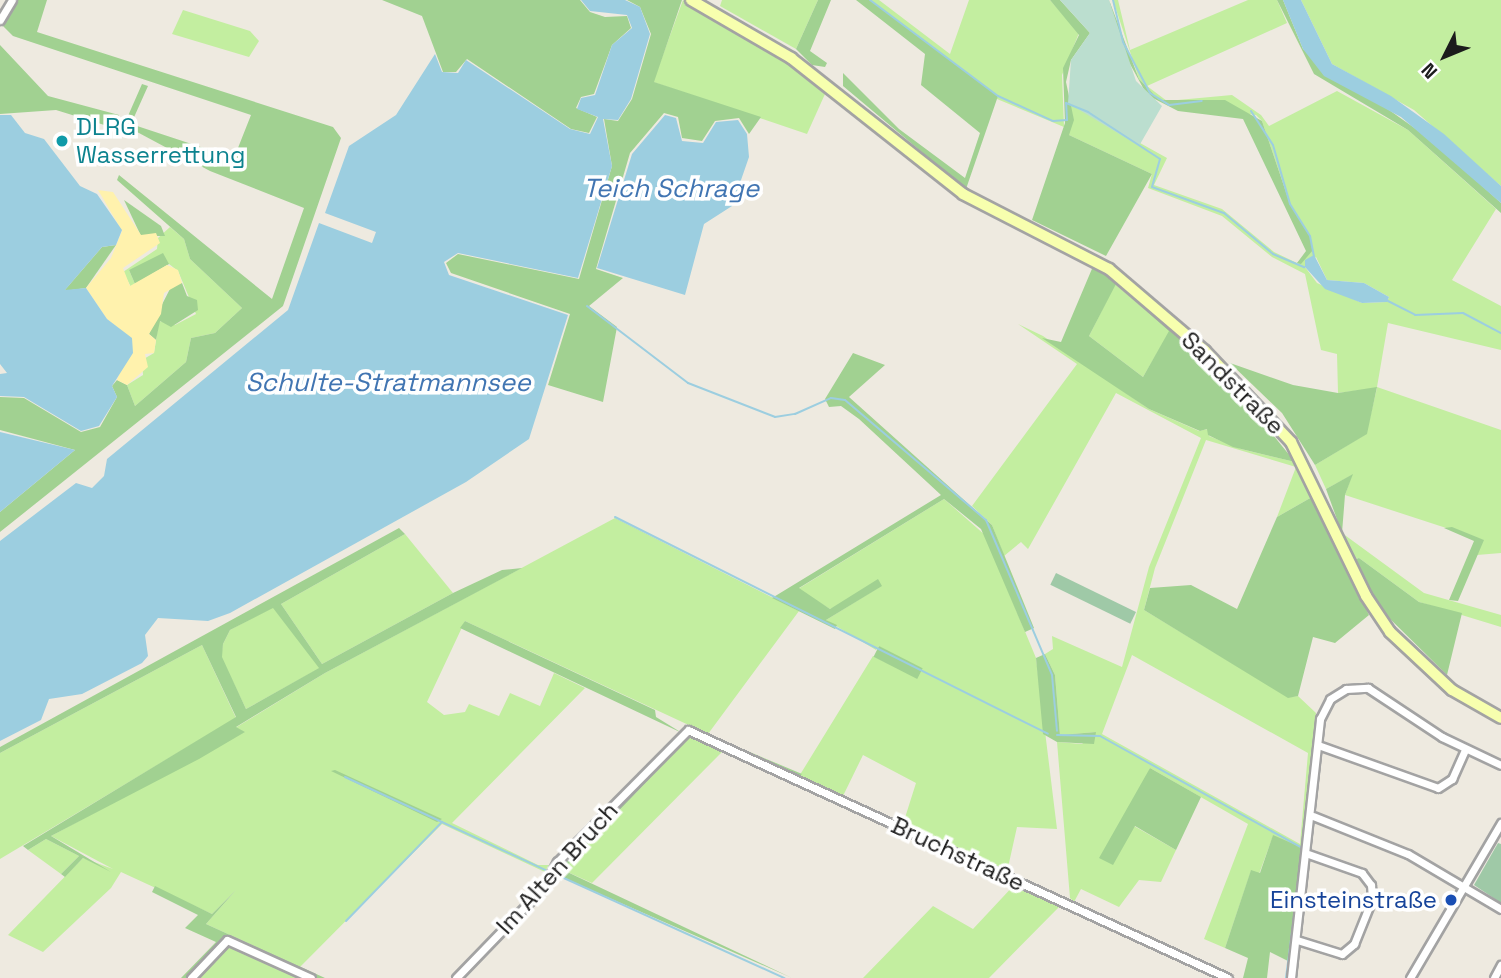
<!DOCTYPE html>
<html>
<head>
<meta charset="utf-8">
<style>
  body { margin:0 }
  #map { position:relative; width:1501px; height:978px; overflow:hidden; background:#eeeae0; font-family:"Space Grotesk",sans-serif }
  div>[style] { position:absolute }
  .grass>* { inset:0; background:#c3eea0 }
  .forest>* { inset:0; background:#a1d191; transform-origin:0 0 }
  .wetland>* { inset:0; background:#bbdecf }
  .sand>* { inset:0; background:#fff2ad }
  .cemetery>* { inset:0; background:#9fc9a7; transform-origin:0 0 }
  .water>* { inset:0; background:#9ccee0 }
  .stream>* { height:2px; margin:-1px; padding:0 1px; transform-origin:1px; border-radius:1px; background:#9ccee0 }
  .roads { filter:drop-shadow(2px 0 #a3a3a3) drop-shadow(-2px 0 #a3a3a3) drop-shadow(0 2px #a3a3a3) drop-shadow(0 -2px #a3a3a3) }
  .street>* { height:7px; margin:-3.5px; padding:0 3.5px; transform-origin:3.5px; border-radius:3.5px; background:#fff }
  .secondary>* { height:10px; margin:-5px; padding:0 5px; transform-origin:5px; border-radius:5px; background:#f7ffae }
  .dots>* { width:19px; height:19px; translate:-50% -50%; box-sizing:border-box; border:4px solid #fff; border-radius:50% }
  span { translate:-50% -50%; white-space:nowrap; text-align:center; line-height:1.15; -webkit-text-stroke:7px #fff; paint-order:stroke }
  .culture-label { font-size:24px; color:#0d838f }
  .left { translate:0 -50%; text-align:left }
  .street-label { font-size:24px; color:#1c1c1c }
  .transit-label { font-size:24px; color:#164399 }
  .right { translate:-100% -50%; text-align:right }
  .water-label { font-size:26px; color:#4175b2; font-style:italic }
  .north { position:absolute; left:1410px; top:21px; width:70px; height:70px; -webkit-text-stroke:5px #fff; paint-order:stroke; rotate:227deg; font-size:19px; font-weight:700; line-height:28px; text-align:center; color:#1c1c1c }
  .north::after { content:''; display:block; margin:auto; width:24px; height:32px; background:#1c1c1c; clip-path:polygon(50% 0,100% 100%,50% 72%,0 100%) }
</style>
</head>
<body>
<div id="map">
  <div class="grass">
    <div style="clip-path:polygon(683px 0,784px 61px,825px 94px,807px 134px,653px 82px)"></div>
    <div style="clip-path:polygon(722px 0,818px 0,796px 49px,720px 6px)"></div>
    <div style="clip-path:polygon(870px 0,879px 0,950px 54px,969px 0,1050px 0,1079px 33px,1062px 75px,1064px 127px,997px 99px)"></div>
    <div style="clip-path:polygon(evenodd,1113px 0,1118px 0,1130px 50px,1248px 0,1277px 0,1287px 23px,1147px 86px,1167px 101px,1232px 95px,1261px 115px,1269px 126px,1337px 91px,1408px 130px,1496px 209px,1452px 280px,1501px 306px,1501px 350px,1388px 323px,1377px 387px,1501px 430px,1501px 553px,1477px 555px,1483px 540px,1345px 495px,1352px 475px,1326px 489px,1315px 465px,1366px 434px,1377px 388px,1338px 393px,1337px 354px,1321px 350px,1305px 274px,1272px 257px,1222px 216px,1148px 188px,1152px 174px,1069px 135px,1068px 103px,1167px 158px,1154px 185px,1222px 209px,1274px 252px,1297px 263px,1313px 250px,1290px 204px,1262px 121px,1256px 115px,1159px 101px,1139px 79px,1113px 0,1316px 257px,1327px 280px,1364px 283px,1389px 297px,1387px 302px,1362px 303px,1317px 283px,1305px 267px,1316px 257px)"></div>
    <div style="clip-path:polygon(1301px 0,1501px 0,1501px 186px,1414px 110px,1332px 64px)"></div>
    <div style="clip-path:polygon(183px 10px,250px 31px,259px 41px,249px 57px,172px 34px)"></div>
    <div style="clip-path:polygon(170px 227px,184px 239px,190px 259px,242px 308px,215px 333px,191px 338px,186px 362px,135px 406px,127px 385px,143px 375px,142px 360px,154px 353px,159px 321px,175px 325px,196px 314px,178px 271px,169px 264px,129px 270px,135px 284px,131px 287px,123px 272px,157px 249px,158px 238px)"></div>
    <div style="clip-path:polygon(1115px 284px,1170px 331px,1143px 377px,1089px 336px)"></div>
    <div style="clip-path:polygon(evenodd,1018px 324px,1043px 336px,1149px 409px,1199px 431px,1208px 429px,1209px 436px,1241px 449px,1295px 462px,1312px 497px,1277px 517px,1296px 467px,1206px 440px,1155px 568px,1144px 610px,1288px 697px,1298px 696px,1316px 713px,1303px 848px,1273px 836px,1259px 874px,1251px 871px,1225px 948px,1204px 939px,1248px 824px,1150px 768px,1113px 864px,1134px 826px,1176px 850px,1161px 882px,1139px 880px,1119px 907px,1081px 889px,1074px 902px,1070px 898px,1057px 742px,1082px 744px,1096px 732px,1060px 735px,1055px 675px,1045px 654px,1053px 649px,1052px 636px,1122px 667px,1149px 567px,1201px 438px,1116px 393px,1028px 549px,1021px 542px,1004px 556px,992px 525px,972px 506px,1077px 364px,1018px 324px,1132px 655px,1308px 753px,1300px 844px,1102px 734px,1132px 655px)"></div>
    <div style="clip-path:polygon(944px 499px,985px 535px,1036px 658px,1057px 829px,1017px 827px,1007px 872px,903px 824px,916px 783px,863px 755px,842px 798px,798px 778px,873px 656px,918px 678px,879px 646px,876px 650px,826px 620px,881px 586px,830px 609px,798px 589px)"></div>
    <div style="clip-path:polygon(615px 518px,799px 611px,708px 734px,465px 621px,427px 702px,444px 715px,465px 712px,469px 704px,499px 716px,510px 693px,540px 706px,554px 673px,585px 688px,452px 823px,538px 865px,552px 865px,547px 873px,442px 824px,300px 967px,206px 924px,236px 890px,212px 914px,121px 872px,111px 888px,43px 952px,8px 935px,83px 858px,113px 869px,51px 836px,244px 732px,235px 728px,325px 673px)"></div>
    <div style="clip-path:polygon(1342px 533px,1424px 593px,1501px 615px,1501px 627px,1419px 602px,1359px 558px,1353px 560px)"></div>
    <div style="clip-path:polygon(405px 534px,453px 593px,322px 664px,281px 604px)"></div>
    <div style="clip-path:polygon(273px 607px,320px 668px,246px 709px,221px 657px,223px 644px,230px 630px)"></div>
    <div style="clip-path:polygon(202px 645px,236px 718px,0 859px,0 753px)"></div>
    <div style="clip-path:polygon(689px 737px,722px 752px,592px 883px,563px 870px)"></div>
    <div style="clip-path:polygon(46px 839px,79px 856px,61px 874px,28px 850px)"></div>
    <div style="clip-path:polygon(1016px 883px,1127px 934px,1059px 907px,989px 978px,863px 978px,933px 906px,973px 929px)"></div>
    <div style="clip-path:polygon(226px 946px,296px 978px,195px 978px)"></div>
  </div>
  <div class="forest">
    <div style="clip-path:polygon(16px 0,47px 0,37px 32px,333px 127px,341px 138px,283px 306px,0 532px,0 512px,75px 450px,0 430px,0 397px,24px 398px,81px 432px,100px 427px,117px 397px,112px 386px,117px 380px,127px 385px,135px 406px,186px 362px,191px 338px,215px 333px,242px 308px,190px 259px,184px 239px,117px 180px,119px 175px,272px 299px,304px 208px,210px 171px,124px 125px,142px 84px,148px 86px,131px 124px,234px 158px,251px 115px,13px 36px,0 23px)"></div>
    <div style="clip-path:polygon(382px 0,580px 0,590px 12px,605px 17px,627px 16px,631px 28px,612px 45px,594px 94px,581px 97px,576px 108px,597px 117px,589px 133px,571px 129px,467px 59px,456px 72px,443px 72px,422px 16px)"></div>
    <div style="clip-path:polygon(627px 0,682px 0,654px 82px,761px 117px,749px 134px,739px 118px,715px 121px,702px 141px,682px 138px,678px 117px,664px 113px,630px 153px,596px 269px,623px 278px,589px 306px,617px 327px,603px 402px,548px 385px,570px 314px,451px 273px,446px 263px,458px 254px,579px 279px,612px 166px,604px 119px,618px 121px,632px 99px,651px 34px,640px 7px)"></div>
    <div style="clip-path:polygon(818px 0,831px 0,810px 51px,827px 63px,825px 67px,812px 65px,796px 49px)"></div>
    <div style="clip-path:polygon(856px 0,870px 0,998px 96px,966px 189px,843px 86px,843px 73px,899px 129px,965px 178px,980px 133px,921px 85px,925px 54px)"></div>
    <div style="clip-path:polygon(1050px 0,1060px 0,1090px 33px,1071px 60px,1066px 82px,1074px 120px,1069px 135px,1152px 174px,1106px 256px,1032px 220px,1065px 123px,1063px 68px,1079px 35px)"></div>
    <div style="clip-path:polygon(1109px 0,1139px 79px,1159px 100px,1225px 100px,1262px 121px,1290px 204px,1310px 236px,1313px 250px,1301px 264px,1297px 263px,1306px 251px,1243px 119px,1178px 111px,1147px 95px,1119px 44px)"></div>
    <div style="clip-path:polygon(1277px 0,1283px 0,1303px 49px,1430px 139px,1501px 203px,1501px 213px,1408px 130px,1314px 74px)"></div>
    <div style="clip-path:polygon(0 45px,48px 96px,119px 115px,114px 128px,56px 110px,0 114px)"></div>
    <div style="clip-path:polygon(124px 200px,161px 226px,165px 236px,141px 236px)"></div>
    <div style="clip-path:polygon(116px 245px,86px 288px,64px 291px,102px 247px)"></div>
    <div style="clip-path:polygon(163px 253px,169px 264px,135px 284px,129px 270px)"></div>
    <div style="clip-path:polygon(evenodd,1094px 264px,1231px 383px,1295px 462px,1233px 447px,1208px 435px,1207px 429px,1200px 431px,1149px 409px,1042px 338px,1061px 342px,1094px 264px,1116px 284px,1169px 331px,1143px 377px,1089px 336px,1116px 284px)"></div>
    <div style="clip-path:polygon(173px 283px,182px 283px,187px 296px,197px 300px,198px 310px,171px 327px,160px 321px,156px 340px,149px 334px,151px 326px)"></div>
    <div style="clip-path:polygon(853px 353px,885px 365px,849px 397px,992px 525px,1034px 628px,1025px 632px,981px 529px,944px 499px,799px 588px,830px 609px,878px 579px,882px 586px,826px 620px,837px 625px,835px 629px,772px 598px,941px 495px,859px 419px,841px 406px,829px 407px,825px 399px)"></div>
    <div style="clip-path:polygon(1230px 363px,1293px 385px,1338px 393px,1377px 387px,1367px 434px,1315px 465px,1282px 413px)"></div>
    <div style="clip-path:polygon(1353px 474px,1345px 495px,1342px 533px,1326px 489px)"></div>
    <div style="clip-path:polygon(1312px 497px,1369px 615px,1335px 643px,1313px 637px,1298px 696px,1288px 698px,1144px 610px,1150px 588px,1191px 585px,1237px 609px,1277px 517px)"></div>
    <div style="clip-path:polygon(1452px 527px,1484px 540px,1458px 601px,1449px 600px,1474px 541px,1444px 528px)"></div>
    <div style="clip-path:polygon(evenodd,399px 528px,405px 534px,281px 604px,322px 664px,453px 593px,502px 570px,522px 568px,325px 673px,236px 727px,245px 732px,199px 759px,51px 836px,111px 872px,83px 858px,65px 877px,61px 874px,79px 856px,46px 839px,28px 850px,23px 846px,236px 717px,202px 645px,0 753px,0 747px,399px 528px,273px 608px,319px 668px,246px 709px,222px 657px,223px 644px,230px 630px,273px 608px)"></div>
    <div style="clip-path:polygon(1359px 558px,1419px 602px,1462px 613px,1447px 675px,1382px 611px,1353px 560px)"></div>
    <div style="clip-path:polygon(465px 621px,655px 710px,656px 717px,682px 733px,460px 628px)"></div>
    <div style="left:879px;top:646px;width:49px;height:12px;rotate:27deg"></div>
    <div style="clip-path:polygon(1045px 654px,1055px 675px,1060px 735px,1096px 732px,1094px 744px,1057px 742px,1043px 734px,1036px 658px)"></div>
    <div style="clip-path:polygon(700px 731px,802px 774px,798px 778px,750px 756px,745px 762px,689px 737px,563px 870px,792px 978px,559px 876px,458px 978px,544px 888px,553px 869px,687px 734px)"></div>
    <div style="clip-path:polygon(1150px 768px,1201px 797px,1176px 850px,1135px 826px,1113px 865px,1099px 858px)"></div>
    <div style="clip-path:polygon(331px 771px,335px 770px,442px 819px,437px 822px)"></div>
    <div style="clip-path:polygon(1273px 835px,1303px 848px,1288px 961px,1270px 952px,1267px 978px,1243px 978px,1248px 958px,1225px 948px,1251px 870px,1260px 873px)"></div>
    <div style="clip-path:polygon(155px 886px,212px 914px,236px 890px,206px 924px,325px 978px,296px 978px,226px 946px,195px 978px,181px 978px,216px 942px,185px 928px,198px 915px,152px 892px)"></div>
  </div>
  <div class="wetland">
    <div style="clip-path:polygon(1060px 0,1109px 0,1136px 81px,1162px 106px,1139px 146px,1068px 103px,1071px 60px,1090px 33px)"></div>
  </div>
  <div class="sand">
    <div style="clip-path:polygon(98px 190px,113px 192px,141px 235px,156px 233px,160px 243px,123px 268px,130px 286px,167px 265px,178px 270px,182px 283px,164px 293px,161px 314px,149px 334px,156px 340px,154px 353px,145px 354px,148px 367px,127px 385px,117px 380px,132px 339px,107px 319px,86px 288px,111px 258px,122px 231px)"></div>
  </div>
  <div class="cemetery">
    <div style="left:1056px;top:573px;width:89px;height:13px;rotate:26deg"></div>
    <div style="clip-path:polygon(1498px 843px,1501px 844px,1501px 903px,1474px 885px)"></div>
  </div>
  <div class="water">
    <div style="clip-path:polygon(581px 0,625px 0,640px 7px,650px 34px,631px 99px,618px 120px,603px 119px,612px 166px,578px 278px,458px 253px,444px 262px,449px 275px,568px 315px,529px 439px,466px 482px,230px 613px,208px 621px,158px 618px,145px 635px,148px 656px,142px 663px,82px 694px,49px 699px,41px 720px,0 741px,0 541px,76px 483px,92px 488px,104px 476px,107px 459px,288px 310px,319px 223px,372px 243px,376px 232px,325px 213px,349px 146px,396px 115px,435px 54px,442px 72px,458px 73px,466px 60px,570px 129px,590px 134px,598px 117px,577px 109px,581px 98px,595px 95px,612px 45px,632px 28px,627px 15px,590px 11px)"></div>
    <div style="clip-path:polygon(1283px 0,1301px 0,1332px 64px,1391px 96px,1444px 134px,1501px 186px,1501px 203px,1401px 117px,1324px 76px,1303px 49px)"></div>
    <div style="clip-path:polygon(0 115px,11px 115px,25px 133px,44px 139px,80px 186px,97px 194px,122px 230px,116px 245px,102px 247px,65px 290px,86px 288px,107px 319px,132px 338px,133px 353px,112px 386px,117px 397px,99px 426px,81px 431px,24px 397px,0 396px,0 374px,7px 373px,0 364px)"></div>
    <div style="clip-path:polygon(665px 115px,676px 118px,682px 141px,703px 143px,716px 122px,738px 120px,747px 134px,749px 157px,732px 206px,704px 224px,685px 295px,597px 268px,632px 154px)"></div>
    <div style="clip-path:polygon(1314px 255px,1327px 280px,1364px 283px,1389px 297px,1387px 302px,1362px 303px,1325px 289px,1305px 267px,1305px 260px)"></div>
    <div style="clip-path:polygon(0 432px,75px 450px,0 512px)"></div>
  </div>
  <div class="stream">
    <div style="left:870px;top:0;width:160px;rotate:36.9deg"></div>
    <div style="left:998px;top:96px;width:60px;rotate:24.4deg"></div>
    <div style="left:1053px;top:121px;width:14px;rotate:-4deg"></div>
    <div style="left:1067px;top:120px;width:17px;rotate:-93deg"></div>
    <div style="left:1066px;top:103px;width:24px;rotate:22deg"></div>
    <div style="left:1088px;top:112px;width:86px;rotate:33.1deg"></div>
    <div style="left:1160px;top:159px;width:29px;rotate:106deg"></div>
    <div style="left:1152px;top:187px;width:77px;rotate:19.9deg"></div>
    <div style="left:1224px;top:213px;width:64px;rotate:39.9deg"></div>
    <div style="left:1273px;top:254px;width:34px;rotate:23deg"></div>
    <div style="left:1113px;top:0;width:43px;rotate:76.6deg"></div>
    <div style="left:1123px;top:42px;width:58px;rotate:62.1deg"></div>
    <div style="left:1150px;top:93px;width:22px;rotate:32deg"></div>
    <div style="left:1169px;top:105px;width:33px;rotate:-7deg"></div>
    <div style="left:1251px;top:111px;width:40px;rotate:57.1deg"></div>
    <div style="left:1273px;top:145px;width:61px;rotate:73.9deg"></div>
    <div style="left:1290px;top:204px;width:38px;rotate:58deg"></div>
    <div style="left:1310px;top:236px;width:21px;rotate:79deg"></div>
    <div style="left:1386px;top:300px;width:33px;rotate:27deg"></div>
    <div style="left:1415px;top:315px;width:48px;rotate:-2.4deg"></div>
    <div style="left:1463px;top:313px;width:43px;rotate:27.8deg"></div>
    <div style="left:587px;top:306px;width:127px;rotate:37.3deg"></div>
    <div style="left:688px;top:383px;width:93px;rotate:21.3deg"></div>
    <div style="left:775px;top:417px;width:20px;rotate:-9deg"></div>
    <div style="left:795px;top:414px;width:39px;rotate:-24deg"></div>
    <div style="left:831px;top:398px;width:14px;rotate:8deg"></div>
    <div style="left:845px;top:400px;width:185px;rotate:40.4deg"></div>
    <div style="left:986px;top:520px;width:168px;rotate:66.9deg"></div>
    <div style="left:1052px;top:675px;width:56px;rotate:84.9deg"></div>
    <div style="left:615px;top:517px;width:484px;rotate:26.6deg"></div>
    <div style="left:1057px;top:735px;width:43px;rotate:1.3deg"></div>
    <div style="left:1100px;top:736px;width:231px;rotate:29deg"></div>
    <div style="left:345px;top:777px;width:226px;rotate:24.9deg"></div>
    <div style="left:555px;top:874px;width:252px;rotate:24.4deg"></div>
    <div style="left:1017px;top:885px;width:119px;rotate:24.8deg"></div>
    <div style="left:346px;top:921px;width:138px;rotate:-45.9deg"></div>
    <div style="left:1286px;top:978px;width:94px;rotate:-82.6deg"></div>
  </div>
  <div class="roads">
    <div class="street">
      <div style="left:0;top:20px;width:23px;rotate:-59deg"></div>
      <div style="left:1318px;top:745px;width:127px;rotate:19.7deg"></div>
      <div style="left:1438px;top:788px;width:17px;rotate:-33deg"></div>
      <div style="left:1452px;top:779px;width:32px;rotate:-66deg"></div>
      <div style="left:1313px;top:816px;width:102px;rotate:21.8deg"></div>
      <div style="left:1408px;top:854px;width:108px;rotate:30.6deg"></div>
      <div style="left:1297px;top:940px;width:47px;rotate:17.3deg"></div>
      <div style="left:1342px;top:954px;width:16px;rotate:-40deg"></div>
      <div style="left:1354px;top:944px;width:48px;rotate:-68.2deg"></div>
      <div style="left:1372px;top:899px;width:14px;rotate:-94deg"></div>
      <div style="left:1371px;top:885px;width:15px;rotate:-127deg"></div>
      <div style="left:1362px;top:873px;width:57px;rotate:-160.6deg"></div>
      <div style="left:191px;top:978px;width:52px;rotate:-46.5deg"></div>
      <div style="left:227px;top:940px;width:92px;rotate:24.3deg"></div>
      <div style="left:456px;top:978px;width:125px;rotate:-46deg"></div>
      <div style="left:543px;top:888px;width:30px;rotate:-62deg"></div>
      <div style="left:557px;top:862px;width:186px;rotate:-45.2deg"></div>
      <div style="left:688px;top:730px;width:594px;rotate:24.67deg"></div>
      <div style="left:1291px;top:978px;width:261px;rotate:-83.6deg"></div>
      <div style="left:1320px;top:719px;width:22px;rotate:-63deg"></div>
      <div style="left:1330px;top:699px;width:19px;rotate:-32deg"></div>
      <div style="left:1346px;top:689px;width:22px;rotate:-3deg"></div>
      <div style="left:1368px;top:688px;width:89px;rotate:33.5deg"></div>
      <div style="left:1442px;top:737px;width:65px;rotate:25.4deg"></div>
      <div style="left:1410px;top:978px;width:180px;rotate:-59.6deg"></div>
      <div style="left:1494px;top:978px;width:15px;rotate:-62deg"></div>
    </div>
    <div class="secondary">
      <div style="left:691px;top:0;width:116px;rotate:30.1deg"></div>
      <div style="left:791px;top:58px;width:219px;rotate:38.3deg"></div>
      <div style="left:963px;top:194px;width:164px;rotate:27.2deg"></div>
      <div style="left:1109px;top:269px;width:126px;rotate:40.5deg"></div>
      <div style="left:1205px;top:351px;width:125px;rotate:46.6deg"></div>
      <div style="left:1291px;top:442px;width:171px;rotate:64deg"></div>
      <div style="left:1366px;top:596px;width:43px;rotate:56.3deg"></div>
      <div style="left:1390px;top:632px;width:85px;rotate:43.1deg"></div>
      <div style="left:1452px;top:690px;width:56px;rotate:29.7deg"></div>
    </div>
  </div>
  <div class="dots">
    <div style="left:62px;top:141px;background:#0f9aa8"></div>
    <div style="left:1451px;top:900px;background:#1a4fb4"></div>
  </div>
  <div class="culture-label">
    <span class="left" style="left:76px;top:141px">DLRG<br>Wasserrettung</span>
  </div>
  <div class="street-label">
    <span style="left:1233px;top:383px;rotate:45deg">Sandstraße</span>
    <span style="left:958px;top:854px;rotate:25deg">Bruchstraße</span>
    <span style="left:557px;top:868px;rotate:-48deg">Im Alten Bruch</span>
  </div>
  <div class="transit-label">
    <span class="right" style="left:1437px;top:900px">Einsteinstraße</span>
  </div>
  <div class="water-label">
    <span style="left:671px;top:189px">Teich Schrage</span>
    <span style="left:388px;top:383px">Schulte-Stratmannsee</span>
  </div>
  <div class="north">N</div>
</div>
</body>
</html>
